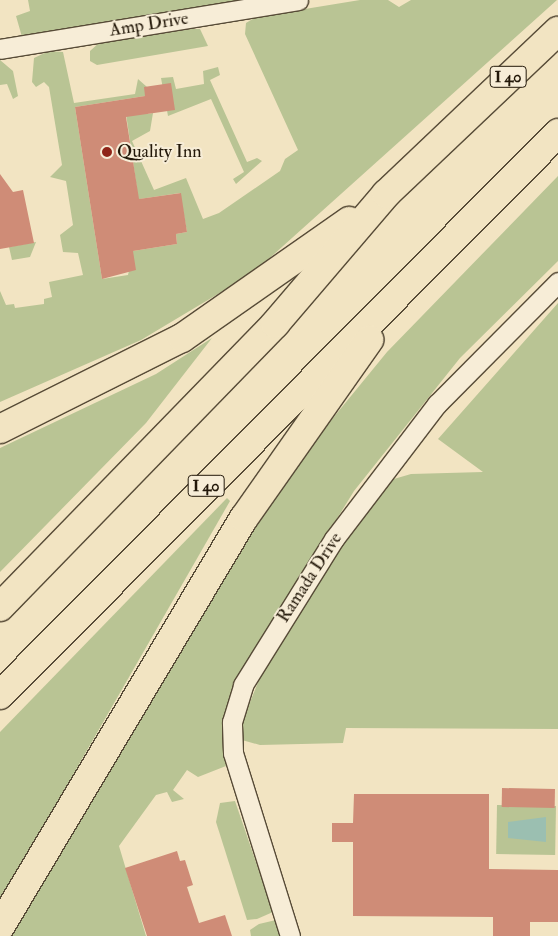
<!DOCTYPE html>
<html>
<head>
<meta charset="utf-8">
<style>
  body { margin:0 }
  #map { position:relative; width:558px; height:936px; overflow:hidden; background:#f2e4c2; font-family:"IM FELL Double Pica",serif }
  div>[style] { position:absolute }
  .green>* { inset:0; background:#b9c494; transform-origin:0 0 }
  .water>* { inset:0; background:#9bbfb1 }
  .building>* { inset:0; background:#cf8c77; transform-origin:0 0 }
  .roads { filter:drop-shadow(1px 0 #574b37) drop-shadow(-1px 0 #574b37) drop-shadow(0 1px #574b37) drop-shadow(0 -1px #574b37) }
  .street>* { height:19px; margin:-9.5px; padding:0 9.5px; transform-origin:9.5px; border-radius:9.5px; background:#f7edd7 }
  .highway>* { height:28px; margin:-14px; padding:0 14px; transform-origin:14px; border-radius:14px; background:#f2e4c2 }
  .dots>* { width:14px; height:14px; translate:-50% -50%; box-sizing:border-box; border:2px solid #f7edd7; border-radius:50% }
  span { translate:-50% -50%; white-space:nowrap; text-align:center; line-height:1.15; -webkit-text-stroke:4px #f7edd7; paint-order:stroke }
  .shield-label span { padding:1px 4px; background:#f7edd7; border:1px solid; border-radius:4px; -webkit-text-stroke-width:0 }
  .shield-label { font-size:16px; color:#231809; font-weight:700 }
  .street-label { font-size:18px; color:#231809 }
  .poi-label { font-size:18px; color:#231809 }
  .left { translate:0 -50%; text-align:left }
</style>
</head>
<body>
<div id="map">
  <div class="green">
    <div style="clip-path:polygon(28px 0,244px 0,22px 37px,16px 16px,30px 11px)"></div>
    <div style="clip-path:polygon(360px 0,388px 0,399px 7px,411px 0,557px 0,253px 273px,141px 340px,0 402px,0 291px,6px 305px,14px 304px,15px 308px,44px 304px,44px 299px,52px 297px,49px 282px,83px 275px,78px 253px,63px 252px,60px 235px,73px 225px,66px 181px,50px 177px,62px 165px,49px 87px,44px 82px,36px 87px,32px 82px,34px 58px,49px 51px,63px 52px,74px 103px,135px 94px,138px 79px,147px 87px,145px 96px,75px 107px,102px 279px,128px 275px,133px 251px,177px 244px,176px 234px,187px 232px,180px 193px,126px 201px,137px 189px,126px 114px,146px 105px,148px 114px,153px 113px,150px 131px,132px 141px,154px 190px,186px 178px,203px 219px,219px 213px,280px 171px,285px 159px,298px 150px,245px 34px,246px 23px,256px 17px)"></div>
    <div style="clip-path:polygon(191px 29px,200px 29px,208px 46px,97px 65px,90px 61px,90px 51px,99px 43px)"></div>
    <div style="clip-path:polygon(0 60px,13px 71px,18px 96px,13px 99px,7px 84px,0 85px)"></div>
    <div style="clip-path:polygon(218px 67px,220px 75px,210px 80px,247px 162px,257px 158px,262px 161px,236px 184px,233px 179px,244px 172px,211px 99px,168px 116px,161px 78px,173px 77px,176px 89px,204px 84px,203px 71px)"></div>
    <div style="clip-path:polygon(558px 176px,558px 261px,460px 358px,354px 491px,232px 689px,223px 724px,226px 766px,198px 777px,187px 770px,173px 790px,184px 799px,172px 802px,167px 792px,156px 795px,119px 846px,146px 936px,12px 936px,252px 526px,297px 462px,387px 352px)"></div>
    <div style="clip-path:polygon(36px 242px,30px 257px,12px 260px,9px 247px)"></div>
    <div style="clip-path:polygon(558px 303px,558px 729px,346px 728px,343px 743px,260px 745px,242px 740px,243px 719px,264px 668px,311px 586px,387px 481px,411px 474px,483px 472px,438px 439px)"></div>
    <div style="clip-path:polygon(212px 338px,146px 423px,0 572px,0 448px,156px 374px)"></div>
    <div style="clip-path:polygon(227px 498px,230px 501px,0 902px,0 732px)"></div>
    <div style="clip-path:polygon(235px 801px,273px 912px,257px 919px,247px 920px,216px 822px,220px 803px)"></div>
    <div style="left:497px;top:805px;width:59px;height:49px;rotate:1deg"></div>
    <div style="clip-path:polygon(276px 920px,281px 936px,251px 936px,250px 930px,259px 924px)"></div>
  </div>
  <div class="water">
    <div style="clip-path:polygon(546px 817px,546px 842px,508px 838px,508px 822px)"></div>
  </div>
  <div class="building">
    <div style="clip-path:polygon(171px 83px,175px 110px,126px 117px,139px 199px,181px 193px,187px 232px,176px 234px,177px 244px,133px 251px,136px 270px,102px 279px,75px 107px,145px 96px,144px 87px)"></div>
    <div style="clip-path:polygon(0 174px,13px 192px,23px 190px,34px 243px,0 249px)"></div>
    <div style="left:502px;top:788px;width:53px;height:19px;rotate:1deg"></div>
    <div style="clip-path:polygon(354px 794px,489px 794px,489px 869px,558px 870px,558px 922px,530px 922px,530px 936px,493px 936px,493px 917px,353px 916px,353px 842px,332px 842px,332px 823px,353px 823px)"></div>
    <div style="clip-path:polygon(177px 851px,180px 861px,185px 860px,193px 885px,187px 887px,199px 923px,225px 915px,232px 936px,147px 936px,125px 868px)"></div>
  </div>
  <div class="roads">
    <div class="street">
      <div style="left:0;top:49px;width:302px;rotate:-9.3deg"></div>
      <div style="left:290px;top:936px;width:192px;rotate:-107.3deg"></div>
      <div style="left:233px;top:753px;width:31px;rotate:-92deg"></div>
      <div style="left:232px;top:722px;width:39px;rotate:-73deg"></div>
      <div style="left:243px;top:685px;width:172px;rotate:-58.1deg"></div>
      <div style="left:334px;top:539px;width:170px;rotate:-52.7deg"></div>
      <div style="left:437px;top:404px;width:172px;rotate:-45.2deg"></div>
    </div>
    <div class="highway">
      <div style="left:0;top:429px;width:203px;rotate:-26.6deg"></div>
      <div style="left:182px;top:338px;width:204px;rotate:-35deg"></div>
      <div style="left:0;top:607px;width:395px;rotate:-45.8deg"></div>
      <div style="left:275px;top:324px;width:171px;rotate:-49.5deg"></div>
      <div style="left:386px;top:194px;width:237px;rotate:-43.5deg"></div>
      <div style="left:0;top:695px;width:792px;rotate:-45.2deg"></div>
      <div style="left:0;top:927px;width:476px;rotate:-59.2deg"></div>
      <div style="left:244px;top:518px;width:218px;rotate:-54.9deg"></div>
    </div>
  </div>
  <div class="dots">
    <div style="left:107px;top:152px;background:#8f2418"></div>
  </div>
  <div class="shield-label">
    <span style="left:508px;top:77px">I 40</span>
    <span style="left:206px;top:486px">I 40</span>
  </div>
  <div class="street-label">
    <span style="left:149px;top:25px;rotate:-9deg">Amp Drive</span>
    <span style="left:310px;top:578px;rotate:-57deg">Ramada Drive</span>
  </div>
  <div class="poi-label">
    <span class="left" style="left:117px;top:152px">Quality Inn</span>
  </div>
</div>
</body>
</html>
